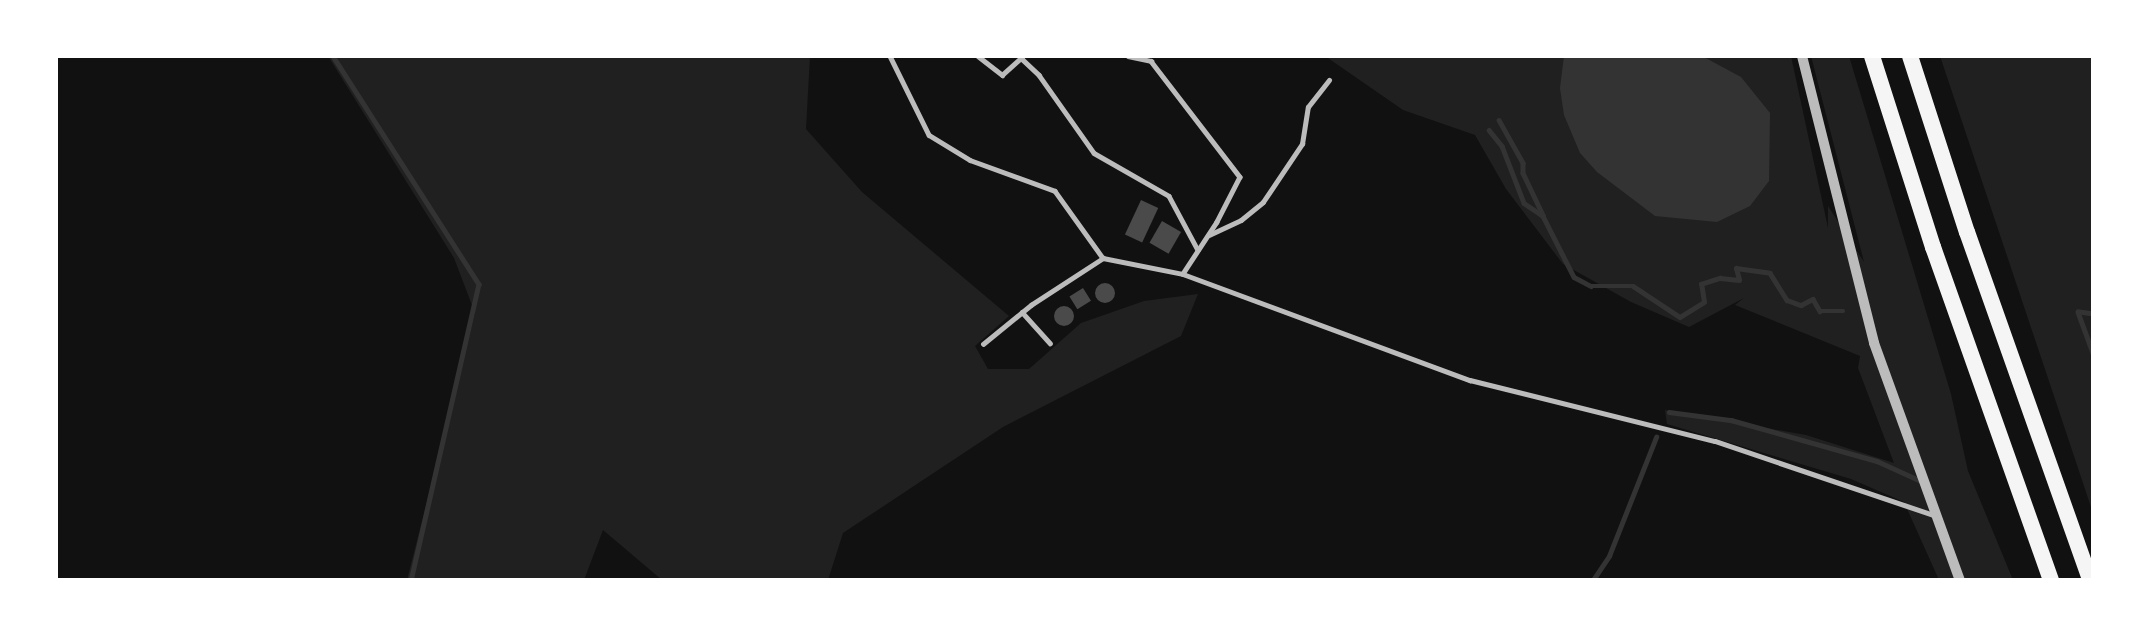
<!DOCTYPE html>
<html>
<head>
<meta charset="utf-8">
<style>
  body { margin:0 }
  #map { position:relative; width:2149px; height:636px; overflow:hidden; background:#111; font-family:Karla,sans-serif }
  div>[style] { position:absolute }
  .green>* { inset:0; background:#202020 }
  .water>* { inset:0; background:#333 }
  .stream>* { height:4.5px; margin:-2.25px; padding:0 2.25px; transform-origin:2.25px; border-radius:2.25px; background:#333 }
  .building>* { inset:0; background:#4a4a4a; transform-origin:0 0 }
  .round { border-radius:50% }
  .service>* { height:4.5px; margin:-2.25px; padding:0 2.25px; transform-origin:2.25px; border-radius:2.25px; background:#bcbcbc }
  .tertiary>* { height:10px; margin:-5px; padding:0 5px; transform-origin:5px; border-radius:5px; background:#bcbcbc }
  .motorway>* { height:16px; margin:-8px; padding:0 8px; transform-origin:8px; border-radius:8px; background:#f5f5f5 }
  span { translate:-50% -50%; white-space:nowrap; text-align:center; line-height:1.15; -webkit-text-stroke:7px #fff; paint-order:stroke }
  .frame { position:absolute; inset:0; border:58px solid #fff; pointer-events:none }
</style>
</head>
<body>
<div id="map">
  <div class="green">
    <div style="clip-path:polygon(328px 56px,810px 56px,806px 129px,862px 192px,1009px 316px,975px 346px,988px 369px,1029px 369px,1081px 323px,1144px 301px,1198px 294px,1181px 336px,1003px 427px,843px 533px,828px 580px,662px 580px,603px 530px,584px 580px,407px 580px,475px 313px,454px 258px)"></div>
    <div style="clip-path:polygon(1325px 56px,1791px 56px,1828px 228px,1828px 206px,1864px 262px,1811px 56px,1849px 56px,1951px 394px,1968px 471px,2013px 580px,1939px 580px,1904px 502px,1851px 479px,1667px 424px,1665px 410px,1806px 435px,1894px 463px,1858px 368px,1860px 356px,1735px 305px,1744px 298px,1689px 327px,1631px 302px,1563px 264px,1506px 189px,1475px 135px,1403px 110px)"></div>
    <div style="clip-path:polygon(1940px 56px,2093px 56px,2093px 513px,2056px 402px)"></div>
  </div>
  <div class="water">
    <div style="clip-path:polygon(1564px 56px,1702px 56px,1741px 77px,1770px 113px,1769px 181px,1750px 206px,1717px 222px,1655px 216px,1597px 172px,1580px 153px,1564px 115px,1560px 88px)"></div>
  </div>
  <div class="stream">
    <div style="left:333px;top:56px;width:271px;rotate:57.4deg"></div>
    <div style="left:479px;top:284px;width:304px;rotate:102.9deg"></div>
    <div style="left:1499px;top:120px;width:49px;rotate:60.8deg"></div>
    <div style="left:1523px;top:163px;width:10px;rotate:90deg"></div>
    <div style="left:1523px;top:173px;width:47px;rotate:64.5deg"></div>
    <div style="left:1489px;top:130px;width:21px;rotate:51deg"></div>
    <div style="left:1502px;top:146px;width:61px;rotate:68.9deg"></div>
    <div style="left:1524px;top:203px;width:23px;rotate:34deg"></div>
    <div style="left:1543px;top:216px;width:68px;rotate:63.1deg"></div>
    <div style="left:1574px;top:277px;width:19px;rotate:28deg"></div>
    <div style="left:1591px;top:286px;width:42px"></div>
    <div style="left:1633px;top:286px;width:56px;rotate:33.4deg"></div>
    <div style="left:1680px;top:317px;width:28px;rotate:-32deg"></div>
    <div style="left:1704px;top:302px;width:18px;rotate:-99deg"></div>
    <div style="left:1701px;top:284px;width:20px;rotate:-18deg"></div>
    <div style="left:1720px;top:278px;width:19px;rotate:6deg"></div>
    <div style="left:1739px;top:280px;width:12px;rotate:-104deg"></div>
    <div style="left:1736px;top:268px;width:34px;rotate:8deg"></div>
    <div style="left:1770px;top:273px;width:32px;rotate:58deg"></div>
    <div style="left:1787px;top:300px;width:15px;rotate:20deg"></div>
    <div style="left:1801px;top:305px;width:13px;rotate:-27deg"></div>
    <div style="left:1813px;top:299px;width:14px;rotate:60deg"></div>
    <div style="left:1820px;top:311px;width:23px"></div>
    <div style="left:2093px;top:314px;width:15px;rotate:-172deg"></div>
    <div style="left:2078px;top:312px;width:44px;rotate:69.9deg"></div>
    <div style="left:1669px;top:412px;width:63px;rotate:7.4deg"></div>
    <div style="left:1731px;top:420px;width:152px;rotate:15.7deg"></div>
    <div style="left:1877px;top:461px;width:51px;rotate:24.5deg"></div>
    <div style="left:1593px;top:580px;width:29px;rotate:-56deg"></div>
    <div style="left:1609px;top:556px;width:128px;rotate:-68.4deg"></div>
  </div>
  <div class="building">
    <div style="left:1141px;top:200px;width:19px;height:38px;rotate:25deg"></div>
    <div style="left:1162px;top:221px;width:22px;height:25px;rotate:30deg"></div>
    <div class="round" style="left:1095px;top:283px;width:20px;height:20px"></div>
    <div style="left:1083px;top:288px;width:15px;height:16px;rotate:58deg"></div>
    <div class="round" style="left:1054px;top:306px;width:20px;height:20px"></div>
  </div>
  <div class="service">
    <div style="left:890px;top:56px;width:88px;rotate:63.7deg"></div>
    <div style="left:929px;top:135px;width:48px;rotate:31.4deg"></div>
    <div style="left:970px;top:160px;width:90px;rotate:20deg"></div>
    <div style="left:1055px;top:191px;width:82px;rotate:54.4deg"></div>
    <div style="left:1103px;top:258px;width:82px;rotate:11.3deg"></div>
    <div style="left:1183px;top:274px;width:306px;rotate:20.3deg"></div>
    <div style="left:1470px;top:380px;width:252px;rotate:14deg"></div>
    <div style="left:1715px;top:441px;width:230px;rotate:18.7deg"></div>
    <div style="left:978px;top:56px;width:31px;rotate:38deg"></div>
    <div style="left:1002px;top:75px;width:27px;rotate:-42deg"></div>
    <div style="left:1128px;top:56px;width:24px;rotate:12deg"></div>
    <div style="left:1151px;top:61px;width:146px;rotate:52.5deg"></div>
    <div style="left:1240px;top:177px;width:51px;rotate:117.1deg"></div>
    <div style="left:1217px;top:222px;width:62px;rotate:123.2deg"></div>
    <div style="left:1021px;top:58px;width:25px;rotate:43deg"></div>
    <div style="left:1039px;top:75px;width:95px;rotate:54.8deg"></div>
    <div style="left:1094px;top:153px;width:86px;rotate:29.8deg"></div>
    <div style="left:1169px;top:196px;width:61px;rotate:61.8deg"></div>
    <div style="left:1209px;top:235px;width:35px;rotate:-25deg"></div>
    <div style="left:1241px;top:220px;width:28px;rotate:-39deg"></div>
    <div style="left:1263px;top:202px;width:70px;rotate:-56.1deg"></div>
    <div style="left:1302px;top:144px;width:37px;rotate:-81deg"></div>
    <div style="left:1308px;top:107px;width:34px;rotate:-52deg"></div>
    <div style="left:1022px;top:312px;width:42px;rotate:47.9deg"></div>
    <div style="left:983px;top:344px;width:62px;rotate:-39.1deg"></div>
    <div style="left:1031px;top:305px;width:86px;rotate:-33.1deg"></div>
  </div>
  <div class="tertiary">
    <div style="left:1802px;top:56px;width:296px;rotate:75.9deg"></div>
    <div style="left:1874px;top:343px;width:252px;rotate:70.1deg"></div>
  </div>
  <div class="motorway">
    <div style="left:1872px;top:56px;width:201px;rotate:72.3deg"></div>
    <div style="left:1933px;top:247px;width:353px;rotate:70.5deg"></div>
    <div style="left:1910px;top:56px;width:185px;rotate:72.1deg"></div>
    <div style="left:1967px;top:232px;width:369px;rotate:70.5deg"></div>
  </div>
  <div class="frame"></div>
</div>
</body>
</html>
